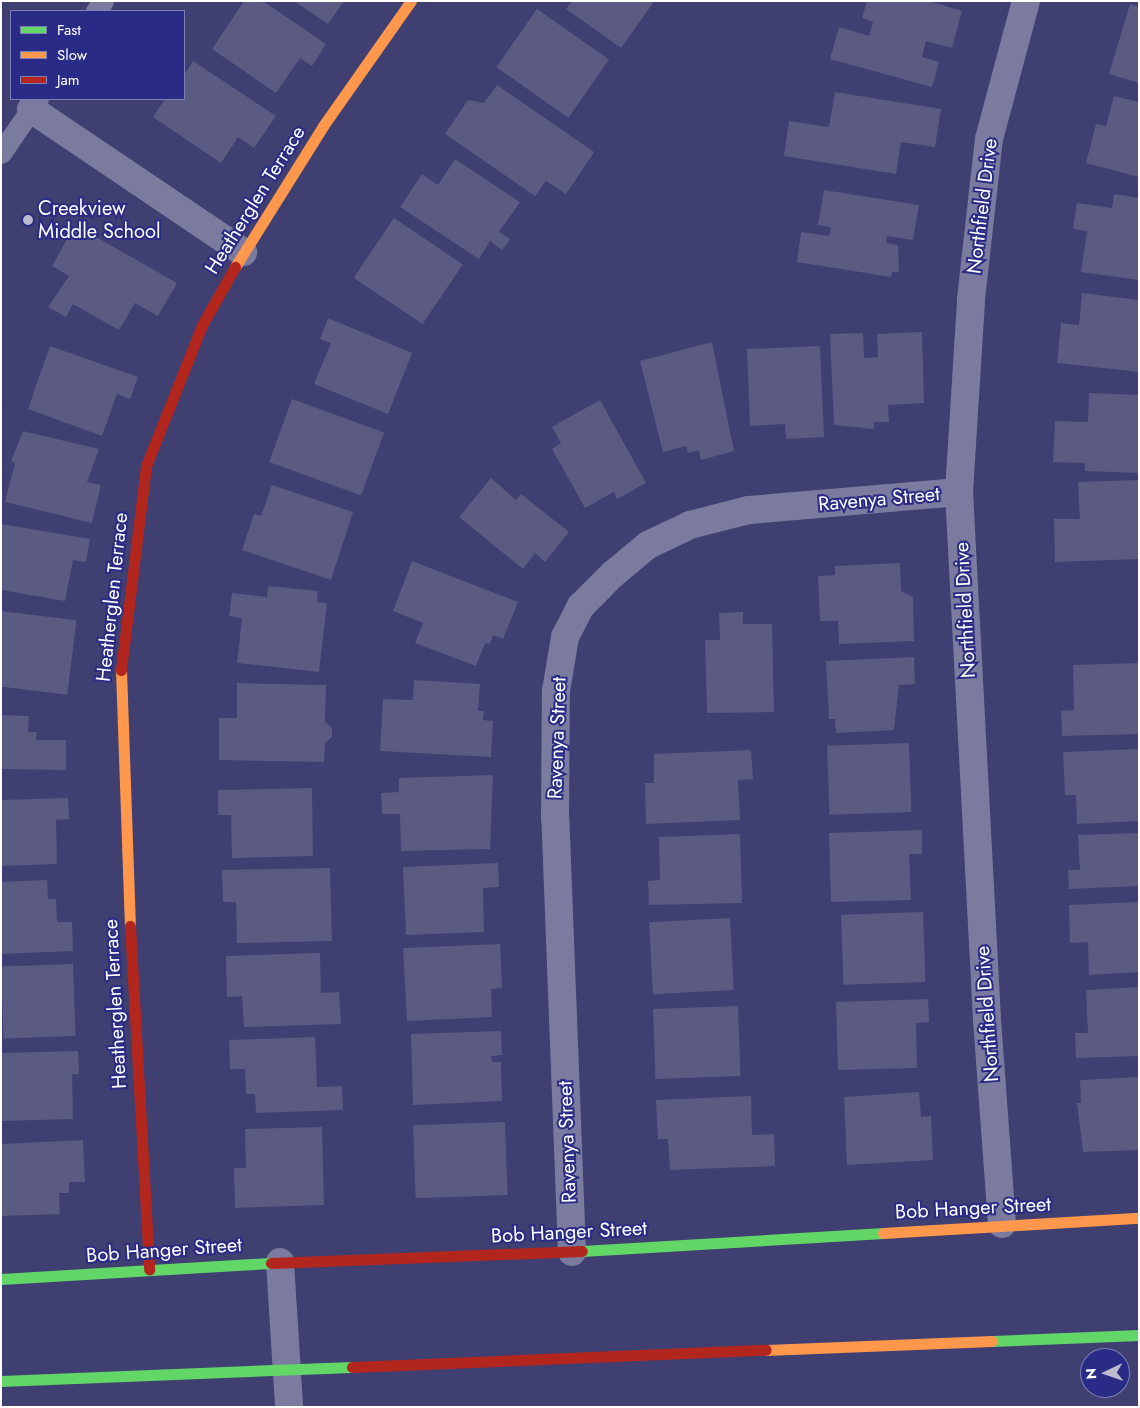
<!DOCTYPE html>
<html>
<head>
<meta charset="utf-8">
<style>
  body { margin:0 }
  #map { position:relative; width:1140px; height:1408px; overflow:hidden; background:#3f3f71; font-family:Jost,sans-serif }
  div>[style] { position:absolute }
  .building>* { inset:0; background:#5a5a82; transform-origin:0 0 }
  .lane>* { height:21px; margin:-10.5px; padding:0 10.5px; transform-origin:10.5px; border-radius:10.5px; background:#7b7b9f }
  .street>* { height:28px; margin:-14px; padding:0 14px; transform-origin:14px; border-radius:14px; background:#7b7b9f }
  .fast>* { height:11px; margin:-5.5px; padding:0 5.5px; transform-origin:5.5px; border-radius:5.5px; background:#63d668 }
  .slow>* { height:11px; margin:-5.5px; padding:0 5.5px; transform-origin:5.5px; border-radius:5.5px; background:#ff974d }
  .jam>* { height:11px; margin:-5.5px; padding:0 5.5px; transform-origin:5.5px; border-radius:5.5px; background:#b3261e }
  .dots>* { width:14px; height:14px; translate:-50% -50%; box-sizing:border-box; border:2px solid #2a2b86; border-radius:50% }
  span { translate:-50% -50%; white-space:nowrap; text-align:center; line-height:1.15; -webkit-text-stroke:4px #2a2b86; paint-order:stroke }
  .street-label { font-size:20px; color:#fff }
  .poi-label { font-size:20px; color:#fff }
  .left { translate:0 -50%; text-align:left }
  .frame { position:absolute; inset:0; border:2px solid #fff; pointer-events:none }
  .legend { position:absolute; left:10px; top:10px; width:175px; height:90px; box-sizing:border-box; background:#2a2b86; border:1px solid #7f80b6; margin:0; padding:6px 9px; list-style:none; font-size:15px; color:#fff }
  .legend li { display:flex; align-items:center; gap:10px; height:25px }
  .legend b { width:25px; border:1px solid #7f80b6 }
  .north { position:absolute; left:1080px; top:1348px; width:50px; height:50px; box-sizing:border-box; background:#2a2b86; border:1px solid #7f80b6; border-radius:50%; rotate:267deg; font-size:14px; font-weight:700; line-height:20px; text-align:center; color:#fff }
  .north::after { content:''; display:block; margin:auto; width:18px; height:22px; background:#bcbccd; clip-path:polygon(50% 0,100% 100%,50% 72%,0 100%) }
</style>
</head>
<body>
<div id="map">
  <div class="building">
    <div style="clip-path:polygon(244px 1px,263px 1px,326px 44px,312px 66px,300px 58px,276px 93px,212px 49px)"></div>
    <div style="clip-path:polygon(294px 1px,344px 1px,328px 24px)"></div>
    <div style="clip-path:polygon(572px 1px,650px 1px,653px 3px,621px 48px,566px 9px)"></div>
    <div style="clip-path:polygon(867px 1px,929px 1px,962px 11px,952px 48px,926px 41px,922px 57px,939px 62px,932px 87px,830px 59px,839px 27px,869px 36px,873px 22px,862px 18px)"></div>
    <div style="clip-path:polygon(1130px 4px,1139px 7px,1139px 83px,1109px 74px)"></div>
    <div style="left:537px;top:9px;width:88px;height:71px;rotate:35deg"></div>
    <div style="clip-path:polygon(193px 61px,276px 116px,254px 148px,238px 137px,221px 163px,153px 117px,165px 99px,184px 99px,184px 75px)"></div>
    <div style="clip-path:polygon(497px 85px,594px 152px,566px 194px,546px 181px,535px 196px,445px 134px,468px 100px,484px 103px)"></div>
    <div style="clip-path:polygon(835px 92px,941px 109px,935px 147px,901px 142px,896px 174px,784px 156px,789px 121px,829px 127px)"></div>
    <div style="clip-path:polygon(1114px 96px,1139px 102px,1139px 177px,1086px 163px,1096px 124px,1106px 126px)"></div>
    <div style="clip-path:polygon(455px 159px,520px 202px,499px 232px,510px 239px,502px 250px,490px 241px,479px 259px,400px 207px,422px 174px,438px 185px)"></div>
    <div style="clip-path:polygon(824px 190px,919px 205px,913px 240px,887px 236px,886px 243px,898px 245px,899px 272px,892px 272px,891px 277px,797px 262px,801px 232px,829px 236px,831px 227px,818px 225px)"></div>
    <div style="clip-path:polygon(1114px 194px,1139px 198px,1139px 280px,1081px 272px,1087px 231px,1073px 229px,1077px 203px,1112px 208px)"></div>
    <div style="left:394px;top:218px;width:83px;height:72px;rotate:34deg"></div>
    <div style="clip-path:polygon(75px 225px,177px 283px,158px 316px,135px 303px,119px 330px,73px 304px,66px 317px,48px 307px,69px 276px,52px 266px)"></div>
    <div style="clip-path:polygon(1082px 293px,1139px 300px,1139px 372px,1057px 363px,1061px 323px,1079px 325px)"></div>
    <div style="clip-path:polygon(328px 318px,412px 353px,388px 414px,314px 384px,331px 343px,320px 339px)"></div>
    <div style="clip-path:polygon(922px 332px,924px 403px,888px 405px,889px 422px,874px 422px,874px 429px,834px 425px,830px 334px,863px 333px,864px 358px,878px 357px,877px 334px)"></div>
    <div style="clip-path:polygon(712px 342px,734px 451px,701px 460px,699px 450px,688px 453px,686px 446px,663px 452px,640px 361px)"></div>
    <div style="clip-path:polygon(50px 346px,138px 377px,130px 399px,117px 394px,102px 436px,28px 409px)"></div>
    <div style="clip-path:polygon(820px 346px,824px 437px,786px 439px,785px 424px,750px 426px,747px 349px)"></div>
    <div style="clip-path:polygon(1089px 393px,1139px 395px,1139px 473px,1085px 471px,1085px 463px,1053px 462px,1055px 421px,1088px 422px)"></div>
    <div style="left:292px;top:399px;width:98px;height:67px;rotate:20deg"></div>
    <div style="clip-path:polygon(600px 400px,646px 483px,617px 499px,614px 492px,585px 508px,552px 449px,561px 443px,552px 427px)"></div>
    <div style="clip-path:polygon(23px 431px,99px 449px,87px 482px,101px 485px,92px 523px,5px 502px,15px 463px,11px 461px)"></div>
    <div style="clip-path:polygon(491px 478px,516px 500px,521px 494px,569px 532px,545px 562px,535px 553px,523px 569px,459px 517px)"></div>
    <div style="clip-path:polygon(1139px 480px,1139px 559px,1055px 562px,1054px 519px,1080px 519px,1078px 482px)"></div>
    <div style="clip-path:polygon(272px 485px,353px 512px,331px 580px,242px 550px,254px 514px,261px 516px)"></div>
    <div style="clip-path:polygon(1px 524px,90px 539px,86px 562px,73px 560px,65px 601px,1px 590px)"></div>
    <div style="clip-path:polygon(412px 561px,518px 602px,503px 639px,493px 635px,490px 644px,485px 643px,476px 666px,415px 643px,423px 623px,393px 611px)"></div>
    <div style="clip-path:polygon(900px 563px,901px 591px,913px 597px,914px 641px,839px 644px,838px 621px,820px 621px,818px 576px,835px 575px,835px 566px)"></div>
    <div style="clip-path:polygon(268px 586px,318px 591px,317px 602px,327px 603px,319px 672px,237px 663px,242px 618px,229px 616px,232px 593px,267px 597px)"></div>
    <div style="left:1px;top:611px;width:76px;height:75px;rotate:7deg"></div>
    <div style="clip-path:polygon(743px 612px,743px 624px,772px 624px,774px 712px,707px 713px,705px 640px,720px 640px,719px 613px)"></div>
    <div style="clip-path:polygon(914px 657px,915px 684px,899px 685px,894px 730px,836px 733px,835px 719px,829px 719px,826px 661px)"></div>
    <div style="clip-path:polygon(1139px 663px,1139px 734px,1062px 736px,1061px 711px,1074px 710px,1073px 665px)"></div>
    <div style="clip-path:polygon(414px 680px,480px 684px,478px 711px,484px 711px,483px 720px,493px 721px,491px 757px,380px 751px,383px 699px,413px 700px)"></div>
    <div style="clip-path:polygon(237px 683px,326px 685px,325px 722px,332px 728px,332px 737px,325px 743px,324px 762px,219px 760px,219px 718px,237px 718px)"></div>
    <div style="clip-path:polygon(1px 715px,29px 716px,28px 732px,37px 732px,36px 740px,66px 740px,66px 770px,1px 769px)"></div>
    <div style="left:909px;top:743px;width:69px;height:82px;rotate:88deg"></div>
    <div style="clip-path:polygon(1139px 749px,1139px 821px,1077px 824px,1076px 795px,1065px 795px,1063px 752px)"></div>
    <div style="clip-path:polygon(751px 750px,753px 779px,738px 780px,740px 820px,646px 824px,645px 783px,654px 783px,654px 754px)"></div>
    <div style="clip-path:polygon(493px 775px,490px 849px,401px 851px,400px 814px,382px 814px,381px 793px,399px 792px,399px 778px)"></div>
    <div style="clip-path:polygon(312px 788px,313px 856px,232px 858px,231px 815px,218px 815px,218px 790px)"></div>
    <div style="clip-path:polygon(68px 798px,69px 819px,56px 820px,57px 864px,1px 866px,1px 800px)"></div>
    <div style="clip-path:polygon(922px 830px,922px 854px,909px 854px,911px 900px,831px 902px,829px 833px)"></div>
    <div style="clip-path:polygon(1139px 833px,1139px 886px,1069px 889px,1068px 870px,1080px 870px,1078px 835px)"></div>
    <div style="clip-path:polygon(740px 834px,742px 903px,649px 905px,648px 881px,660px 880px,659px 837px)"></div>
    <div style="clip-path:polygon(498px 863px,499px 887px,483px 888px,484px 932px,406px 935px,403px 867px)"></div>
    <div style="clip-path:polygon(330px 868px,332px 941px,237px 943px,236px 902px,223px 902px,222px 870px)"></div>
    <div style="clip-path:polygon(47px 880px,48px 899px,56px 899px,57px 922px,72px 922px,73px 951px,1px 954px,1px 882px)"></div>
    <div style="clip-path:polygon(1139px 902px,1139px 972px,1089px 975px,1088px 942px,1070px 943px,1069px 905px)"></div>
    <div style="left:923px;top:912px;width:70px;height:82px;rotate:88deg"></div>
    <div style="left:730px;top:918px;width:72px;height:81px;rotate:87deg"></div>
    <div style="clip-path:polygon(500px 944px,502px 988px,491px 989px,492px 1017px,407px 1021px,403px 948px)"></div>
    <div style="clip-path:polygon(320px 953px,321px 993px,339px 992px,341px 1024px,244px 1027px,242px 996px,227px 997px,226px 956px)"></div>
    <div style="left:73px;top:964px;width:72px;height:72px;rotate:88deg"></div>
    <div style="clip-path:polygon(1139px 987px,1139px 1056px,1076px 1058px,1075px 1033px,1088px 1033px,1086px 990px)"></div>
    <div style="clip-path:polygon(928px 999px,929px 1022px,916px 1023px,917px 1068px,838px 1070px,836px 1002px)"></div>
    <div style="left:738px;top:1006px;width:70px;height:85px;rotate:88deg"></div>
    <div style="clip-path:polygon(501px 1031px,502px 1055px,491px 1056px,492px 1062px,501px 1062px,502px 1101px,413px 1105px,411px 1034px)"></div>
    <div style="clip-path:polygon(315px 1037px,317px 1087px,342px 1086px,343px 1110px,256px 1113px,255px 1094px,246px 1094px,245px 1069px,230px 1069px,229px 1040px)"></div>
    <div style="clip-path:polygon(78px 1051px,79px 1074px,72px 1074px,73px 1119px,1px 1121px,1px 1053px)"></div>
    <div style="clip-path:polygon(1139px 1077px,1139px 1150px,1083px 1152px,1077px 1103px,1081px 1103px,1080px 1080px)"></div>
    <div style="clip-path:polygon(919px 1092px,921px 1117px,931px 1116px,933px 1160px,847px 1165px,844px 1097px)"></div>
    <div style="clip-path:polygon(751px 1096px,752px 1135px,774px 1134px,775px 1166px,670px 1170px,668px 1139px,658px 1139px,656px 1100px)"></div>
    <div style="left:505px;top:1122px;width:73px;height:92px;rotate:88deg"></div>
    <div style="clip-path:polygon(322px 1127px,324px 1205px,235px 1208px,234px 1168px,246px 1168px,245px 1129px)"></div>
    <div style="clip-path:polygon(83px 1140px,85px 1182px,69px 1182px,69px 1193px,59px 1193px,60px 1214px,1px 1216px,1px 1144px)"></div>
  </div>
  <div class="lane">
    <div style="left:96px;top:11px;width:12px;rotate:-55deg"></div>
    <div style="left:1px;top:153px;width:65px;rotate:-55.6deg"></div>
  </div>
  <div class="street">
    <div style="left:31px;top:109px;width:256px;rotate:34deg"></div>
    <div style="left:1002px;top:1224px;width:206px;rotate:-94.2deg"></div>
    <div style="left:987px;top:1019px;width:528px;rotate:-93.04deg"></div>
    <div style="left:959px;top:492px;width:193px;rotate:-86.4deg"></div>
    <div style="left:971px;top:299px;width:161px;rotate:-83.6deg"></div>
    <div style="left:989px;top:139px;width:143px;rotate:-75deg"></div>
    <div style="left:572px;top:1252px;width:433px;rotate:-92.2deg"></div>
    <div style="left:555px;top:819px;width:128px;rotate:-89.6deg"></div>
    <div style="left:556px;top:691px;width:55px;rotate:-80.5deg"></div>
    <div style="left:565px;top:637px;width:35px;rotate:-63deg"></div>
    <div style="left:581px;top:606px;width:45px;rotate:-45deg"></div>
    <div style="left:613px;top:574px;width:45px;rotate:-39.6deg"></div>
    <div style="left:648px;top:545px;width:47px;rotate:-25.5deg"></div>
    <div style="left:690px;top:525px;width:61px;rotate:-14.3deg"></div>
    <div style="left:749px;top:510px;width:211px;rotate:-4.9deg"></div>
    <div style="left:280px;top:1262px;width:145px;rotate:86.4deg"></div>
  </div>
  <div class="fast">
    <div style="left:582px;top:1251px;width:302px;rotate:-3.4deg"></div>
    <div style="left:1px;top:1279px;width:270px;rotate:-3.4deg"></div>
    <div style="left:992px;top:1341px;width:147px;rotate:-2.3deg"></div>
    <div style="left:1px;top:1381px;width:351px;rotate:-2.3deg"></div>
  </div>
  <div class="slow">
    <div style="left:235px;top:267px;width:166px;rotate:-58deg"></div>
    <div style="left:323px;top:126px;width:153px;rotate:-54.9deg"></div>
    <div style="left:121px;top:670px;width:256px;rotate:88deg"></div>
    <div style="left:883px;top:1233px;width:256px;rotate:-3.4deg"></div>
    <div style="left:766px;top:1350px;width:226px;rotate:-2.3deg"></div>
  </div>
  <div class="jam">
    <div style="left:121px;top:670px;width:206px;rotate:-83deg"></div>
    <div style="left:146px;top:466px;width:152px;rotate:-68.3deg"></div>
    <div style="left:202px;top:325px;width:67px;rotate:-60.4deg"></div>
    <div style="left:130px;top:926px;width:344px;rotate:86.8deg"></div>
    <div style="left:271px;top:1263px;width:311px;rotate:-2.2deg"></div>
    <div style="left:352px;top:1367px;width:414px;rotate:-2.4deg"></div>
  </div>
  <div class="dots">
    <div style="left:28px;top:220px;background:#bcbccd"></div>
  </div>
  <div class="street-label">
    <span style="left:255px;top:200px;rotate:-58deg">Heatherglen Terrace</span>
    <span style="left:982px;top:206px;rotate:-83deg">Northfield Drive</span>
    <span style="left:879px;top:499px;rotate:-5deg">Ravenya Street</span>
    <span style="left:112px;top:597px;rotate:-84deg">Heatherglen Terrace</span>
    <span style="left:965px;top:610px;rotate:-93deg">Northfield Drive</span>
    <span style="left:557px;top:738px;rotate:-88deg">Ravenya Street</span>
    <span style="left:115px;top:1004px;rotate:-93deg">Heatherglen Terrace</span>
    <span style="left:987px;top:1014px;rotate:-94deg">Northfield Drive</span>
    <span style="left:567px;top:1142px;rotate:-92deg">Ravenya Street</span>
    <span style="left:973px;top:1208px;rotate:-3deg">Bob Hanger Street</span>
    <span style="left:569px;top:1232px;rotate:-3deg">Bob Hanger Street</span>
    <span style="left:164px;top:1250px;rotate:-4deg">Bob Hanger Street</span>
  </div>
  <div class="poi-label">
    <span class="left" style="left:38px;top:220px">Creekview<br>Middle School</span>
  </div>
  <div class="frame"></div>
  <ul class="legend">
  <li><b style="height:6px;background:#63d668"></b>Fast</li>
  <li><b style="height:6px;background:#ff974d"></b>Slow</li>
  <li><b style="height:6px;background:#b3261e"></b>Jam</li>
  </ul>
  <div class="north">N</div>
</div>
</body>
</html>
